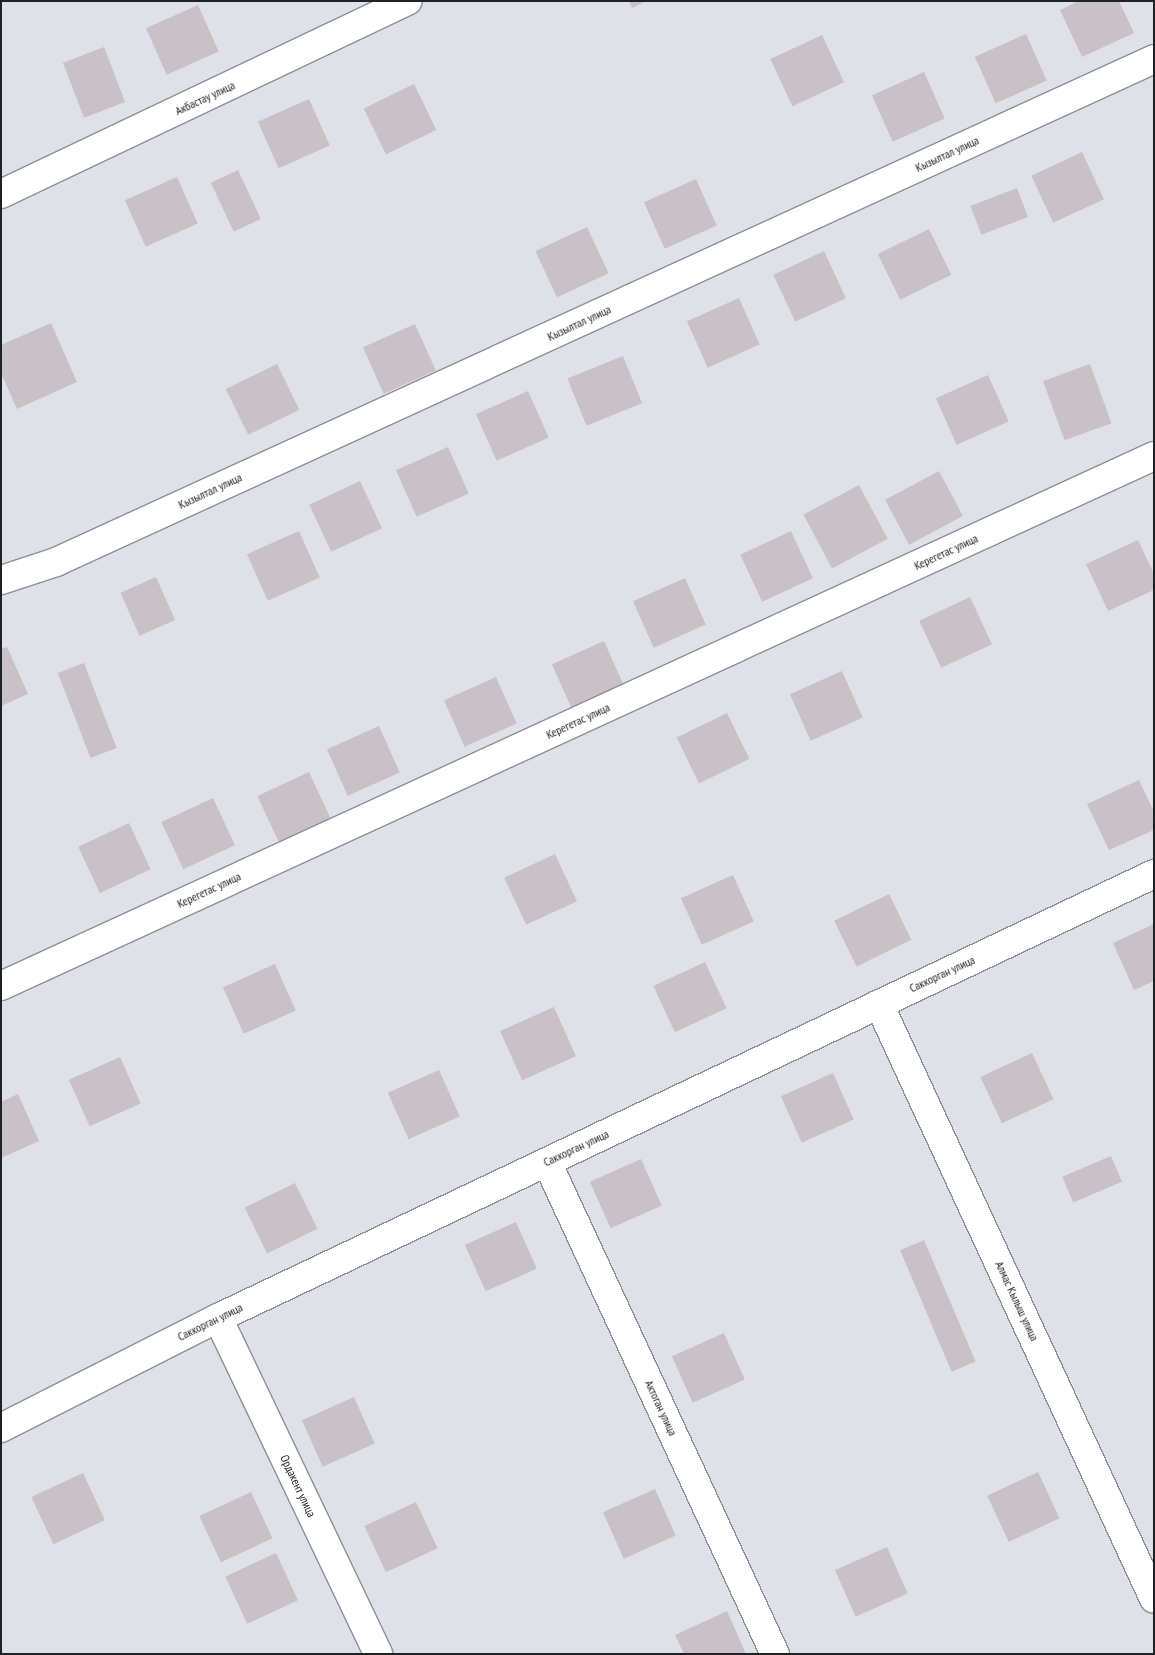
<!DOCTYPE html>
<html>
<head>
<meta charset="utf-8">
<style>
  body { margin:0 }
  #map { position:relative; width:1155px; height:1655px; overflow:hidden; background:#dfe1e9; font-family:"PT Sans Narrow",sans-serif }
  div>[style] { position:absolute }
  .building>* { inset:0; background:#c9c1c6; transform-origin:0 0 }
  .roads { filter:drop-shadow(1px 0 #8d8f97) drop-shadow(-1px 0 #8d8f97) drop-shadow(0 1px #8d8f97) drop-shadow(0 -1px #8d8f97) }
  .minor>* { height:28px; margin:-14px; padding:0 14px; transform-origin:14px; border-radius:14px; background:#fff }
  span { translate:-50% -50%; white-space:nowrap; text-align:center; line-height:1.15; -webkit-text-stroke:5px #fff; paint-order:stroke }
  .street-label { font-size:12px; color:#202124 }
  .frame { position:absolute; inset:0; border:2px solid #202124; pointer-events:none }
</style>
</head>
<body>
<div id="map">
  <div class="building">
    <div style="clip-path:polygon(629px 1px,647px 1px,632px 8px)"></div>
    <div style="clip-path:polygon(1079px 1px,1119px 1px,1134px 33px,1082px 57px,1060px 10px)"></div>
    <div style="left:198px;top:5px;width:51px;height:57px;rotate:66deg"></div>
    <div style="left:1026px;top:34px;width:51px;height:56px;rotate:66deg"></div>
    <div style="left:822px;top:35px;width:52px;height:57px;rotate:65deg"></div>
    <div style="left:104px;top:47px;width:59px;height:44px;rotate:69deg"></div>
    <div style="left:924px;top:72px;width:51px;height:57px;rotate:66deg"></div>
    <div style="left:414px;top:84px;width:51px;height:56px;rotate:64deg"></div>
    <div style="left:309px;top:99px;width:51px;height:56px;rotate:66deg"></div>
    <div style="left:1082px;top:152px;width:52px;height:56px;rotate:65deg"></div>
    <div style="left:238px;top:170px;width:54px;height:30px;rotate:65deg"></div>
    <div style="left:177px;top:177px;width:51px;height:57px;rotate:66deg"></div>
    <div style="left:696px;top:179px;width:51px;height:57px;rotate:66deg"></div>
    <div style="left:1017px;top:188px;width:31px;height:50px;rotate:69deg"></div>
    <div style="left:587px;top:227px;width:51px;height:57px;rotate:65deg"></div>
    <div style="left:929px;top:229px;width:51px;height:57px;rotate:64deg"></div>
    <div style="left:824px;top:251px;width:52px;height:56px;rotate:65deg"></div>
    <div style="left:739px;top:298px;width:51px;height:57px;rotate:66deg"></div>
    <div style="clip-path:polygon(51px 323px,77px 382px,17px 409px,1px 373px,1px 345px)"></div>
    <div style="left:415px;top:324px;width:51px;height:57px;rotate:66deg"></div>
    <div style="left:623px;top:356px;width:51px;height:60px;rotate:68deg"></div>
    <div style="left:277px;top:364px;width:51px;height:57px;rotate:64deg"></div>
    <div style="left:1090px;top:364px;width:63px;height:50px;rotate:70deg"></div>
    <div style="left:988px;top:375px;width:51px;height:57px;rotate:66deg"></div>
    <div style="left:528px;top:391px;width:51px;height:57px;rotate:66deg"></div>
    <div style="left:448px;top:447px;width:51px;height:57px;rotate:66deg"></div>
    <div style="left:939px;top:471px;width:51px;height:61px;rotate:62deg"></div>
    <div style="left:360px;top:481px;width:52px;height:56px;rotate:65deg"></div>
    <div style="left:859px;top:485px;width:61px;height:63px;rotate:62deg"></div>
    <div style="left:299px;top:531px;width:51px;height:57px;rotate:66deg"></div>
    <div style="left:791px;top:531px;width:52px;height:56px;rotate:65deg"></div>
    <div style="clip-path:polygon(1138px 540px,1154px 574px,1154px 590px,1108px 611px,1086px 564px)"></div>
    <div style="left:156px;top:577px;width:47px;height:39px;rotate:66deg"></div>
    <div style="left:685px;top:578px;width:51px;height:57px;rotate:66deg"></div>
    <div style="left:970px;top:597px;width:52px;height:56px;rotate:65deg"></div>
    <div style="left:604px;top:641px;width:51px;height:57px;rotate:66deg"></div>
    <div style="clip-path:polygon(7px 647px,28px 694px,1px 706px,1px 649px)"></div>
    <div style="left:84px;top:663px;width:91px;height:28px;rotate:69deg"></div>
    <div style="left:842px;top:671px;width:51px;height:57px;rotate:66deg"></div>
    <div style="left:496px;top:677px;width:51px;height:57px;rotate:66deg"></div>
    <div style="left:727px;top:713px;width:51px;height:56px;rotate:64deg"></div>
    <div style="left:379px;top:726px;width:51px;height:57px;rotate:66deg"></div>
    <div style="left:309px;top:772px;width:52px;height:57px;rotate:65deg"></div>
    <div style="clip-path:polygon(1139px 780px,1154px 812px,1154px 830px,1109px 850px,1087px 804px)"></div>
    <div style="left:213px;top:798px;width:52px;height:57px;rotate:65deg"></div>
    <div style="left:129px;top:823px;width:51px;height:56px;rotate:65deg"></div>
    <div style="left:555px;top:854px;width:52px;height:56px;rotate:65deg"></div>
    <div style="left:733px;top:875px;width:51px;height:57px;rotate:66deg"></div>
    <div style="left:889px;top:894px;width:51px;height:61px;rotate:64deg"></div>
    <div style="clip-path:polygon(1154px 924px,1154px 981px,1134px 990px,1113px 943px)"></div>
    <div style="left:705px;top:962px;width:51px;height:57px;rotate:65deg"></div>
    <div style="left:275px;top:964px;width:51px;height:57px;rotate:66deg"></div>
    <div style="left:554px;top:1007px;width:54px;height:59px;rotate:66deg"></div>
    <div style="left:1032px;top:1053px;width:51px;height:57px;rotate:65deg"></div>
    <div style="left:120px;top:1057px;width:51px;height:56px;rotate:66deg"></div>
    <div style="left:439px;top:1070px;width:51px;height:56px;rotate:66deg"></div>
    <div style="left:833px;top:1073px;width:51px;height:57px;rotate:66deg"></div>
    <div style="clip-path:polygon(18px 1094px,39px 1141px,1px 1158px,1px 1102px)"></div>
    <div style="left:1111px;top:1156px;width:28px;height:53px;rotate:67deg"></div>
    <div style="left:641px;top:1159px;width:51px;height:56px;rotate:66deg"></div>
    <div style="left:295px;top:1183px;width:51px;height:56px;rotate:64deg"></div>
    <div style="left:516px;top:1222px;width:51px;height:56px;rotate:66deg"></div>
    <div style="left:924px;top:1240px;width:132px;height:26px;rotate:67deg"></div>
    <div style="left:724px;top:1333px;width:51px;height:57px;rotate:66deg"></div>
    <div style="left:354px;top:1397px;width:51px;height:57px;rotate:66deg"></div>
    <div style="left:1038px;top:1472px;width:51px;height:56px;rotate:65deg"></div>
    <div style="left:83px;top:1473px;width:52px;height:57px;rotate:65deg"></div>
    <div style="left:655px;top:1489px;width:51px;height:57px;rotate:66deg"></div>
    <div style="left:251px;top:1492px;width:51px;height:57px;rotate:65deg"></div>
    <div style="left:416px;top:1502px;width:51px;height:57px;rotate:65deg"></div>
    <div style="left:887px;top:1547px;width:51px;height:57px;rotate:66deg"></div>
    <div style="left:276px;top:1553px;width:52px;height:56px;rotate:65deg"></div>
    <div style="clip-path:polygon(727px 1611px,746px 1654px,684px 1654px,675px 1635px)"></div>
  </div>
  <div class="roads">
    <div class="minor">
      <div style="left:1px;top:194px;width:450px;rotate:-25.4deg"></div>
      <div style="left:1px;top:580px;width:58px;rotate:-18.1deg"></div>
      <div style="left:56px;top:562px;width:1208px;rotate:-24.61deg"></div>
      <div style="left:1px;top:986px;width:1269px;rotate:-24.69deg"></div>
      <div style="left:879px;top:1004px;width:655px;rotate:65.19deg"></div>
      <div style="left:547px;top:1162px;width:542px;rotate:65.14deg"></div>
      <div style="left:218px;top:1318px;width:372px;rotate:64.5deg"></div>
      <div style="left:1px;top:1428px;width:243px;rotate:-26.9deg"></div>
      <div style="left:218px;top:1318px;width:1036px;rotate:-25.38deg"></div>
    </div>
  </div>
  <div class="street-label">
    <span style="left:205px;top:98px;rotate:-25deg">Акбастау улица</span>
    <span style="left:947px;top:154px;rotate:-25deg">Кызылтал улица</span>
    <span style="left:579px;top:323px;rotate:-25deg">Кызылтал улица</span>
    <span style="left:210px;top:491px;rotate:-25deg">Кызылтал улица</span>
    <span style="left:946px;top:552px;rotate:-25deg">Керегетас улица</span>
    <span style="left:578px;top:721px;rotate:-25deg">Керегетас улица</span>
    <span style="left:209px;top:890px;rotate:-25deg">Керегетас улица</span>
    <span style="left:942px;top:974px;rotate:-25deg">Саккорган улица</span>
    <span style="left:576px;top:1148px;rotate:-25deg">Саккорган улица</span>
    <span style="left:1017px;top:1301px;rotate:65deg">Алмас Кылыш улица</span>
    <span style="left:210px;top:1322px;rotate:-26deg">Саккорган улица</span>
    <span style="left:661px;top:1408px;rotate:65deg">Актоган улица</span>
    <span style="left:298px;top:1486px;rotate:65deg">Ордакент улица</span>
  </div>
  <div class="frame"></div>
</div>
</body>
</html>
